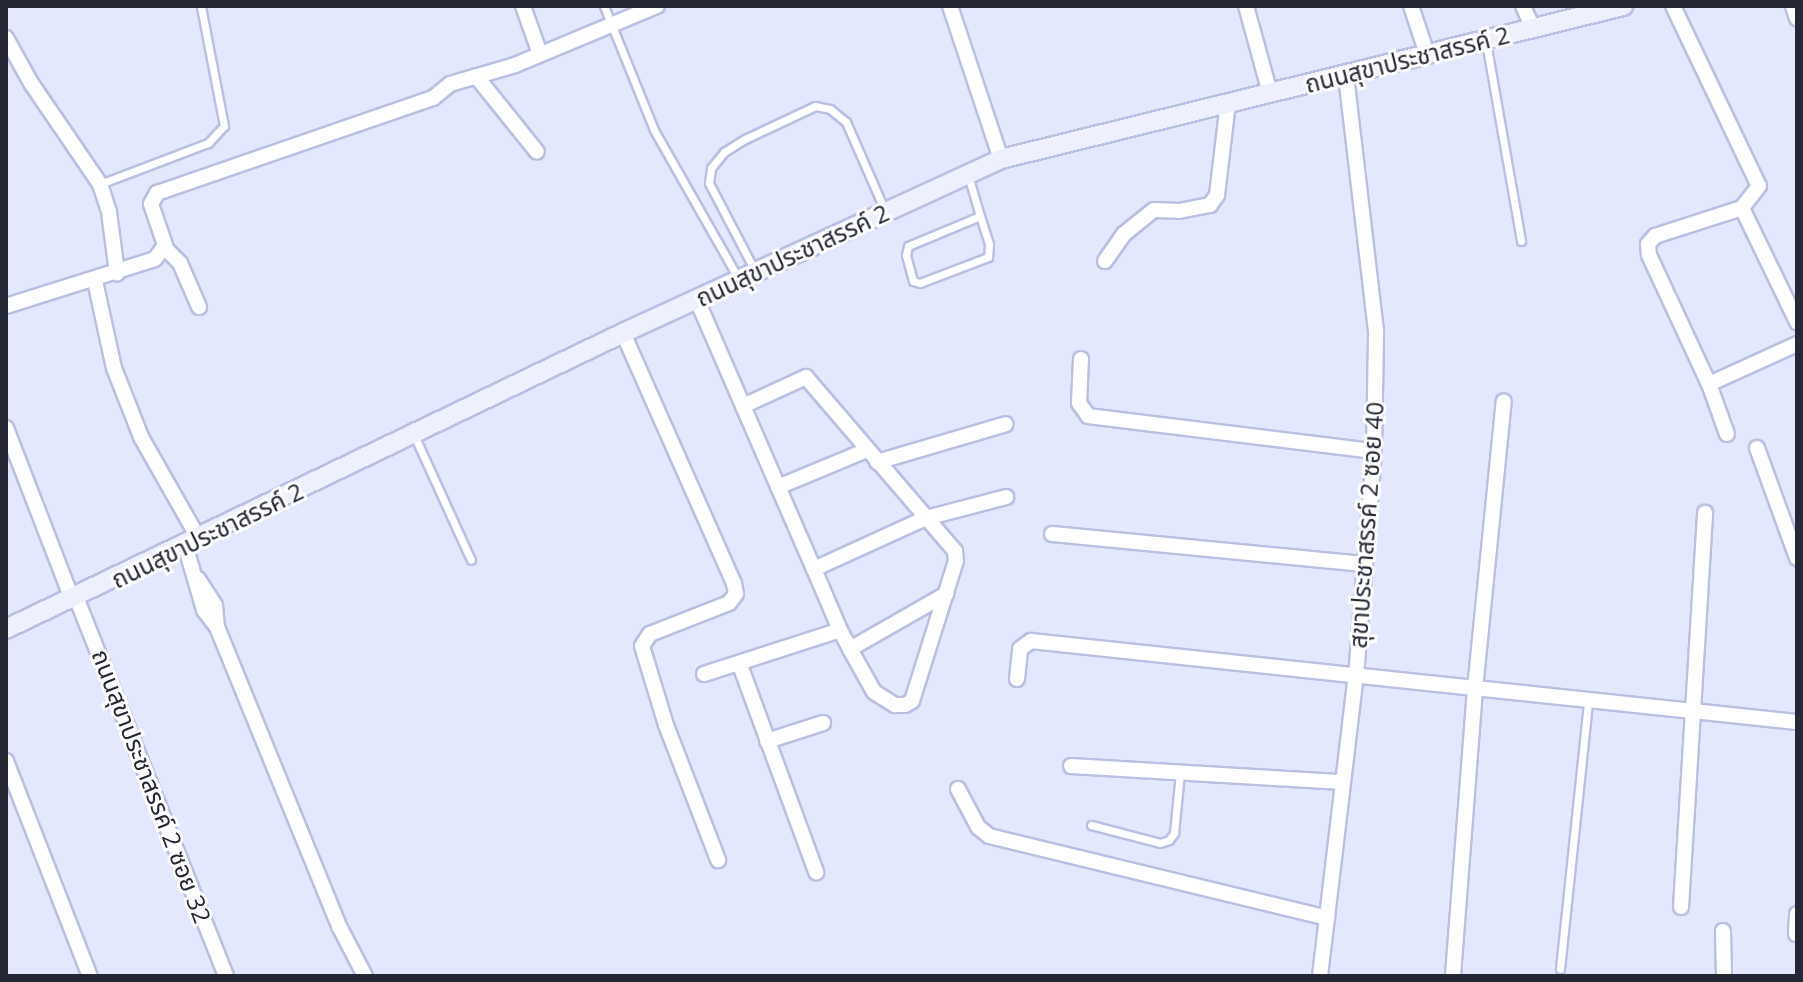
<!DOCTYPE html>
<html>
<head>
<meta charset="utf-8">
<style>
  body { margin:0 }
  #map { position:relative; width:1803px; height:982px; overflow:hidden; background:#e3e8fd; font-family:"Open Sans","Noto Sans Thai",sans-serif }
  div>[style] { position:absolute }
  .roads { filter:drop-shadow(2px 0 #b9c0e2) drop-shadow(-2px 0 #b9c0e2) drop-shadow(0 2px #b9c0e2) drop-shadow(0 -2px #b9c0e2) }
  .lane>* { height:7px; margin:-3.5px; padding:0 3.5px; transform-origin:3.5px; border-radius:3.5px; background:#fff }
  .street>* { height:14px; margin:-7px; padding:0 7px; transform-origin:7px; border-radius:7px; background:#fff }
  .secondary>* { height:18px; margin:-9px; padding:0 9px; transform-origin:9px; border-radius:9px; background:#eef0fe }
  span { translate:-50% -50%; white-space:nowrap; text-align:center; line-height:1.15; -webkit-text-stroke:6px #fff; paint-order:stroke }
  .street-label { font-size:24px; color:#252734 }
  .frame { position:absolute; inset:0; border:8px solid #252734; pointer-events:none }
</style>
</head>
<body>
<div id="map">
  <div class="roads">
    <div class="lane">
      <div style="left:604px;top:6px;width:134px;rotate:68deg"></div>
      <div style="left:654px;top:130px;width:170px;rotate:60.4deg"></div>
      <div style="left:1486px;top:42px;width:202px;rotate:80deg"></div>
      <div style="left:968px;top:175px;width:43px;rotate:73.7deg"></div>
      <div style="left:980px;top:216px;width:29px;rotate:72deg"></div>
      <div style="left:989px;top:244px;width:13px;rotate:94deg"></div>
      <div style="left:988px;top:257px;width:73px;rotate:159.1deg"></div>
      <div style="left:920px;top:283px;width:7px;rotate:-164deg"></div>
      <div style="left:913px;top:281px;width:27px;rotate:-105deg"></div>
      <div style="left:906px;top:255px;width:9px;rotate:-77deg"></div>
      <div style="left:908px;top:246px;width:78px;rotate:-22.6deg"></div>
      <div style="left:100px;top:184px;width:116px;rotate:-20.8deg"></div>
      <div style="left:208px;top:143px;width:23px;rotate:-47deg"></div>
      <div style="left:224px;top:126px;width:122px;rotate:-100.9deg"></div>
      <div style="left:755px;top:271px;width:99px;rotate:-117.6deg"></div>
      <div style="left:709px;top:183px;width:15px;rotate:-82deg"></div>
      <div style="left:711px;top:168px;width:21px;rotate:-51deg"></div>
      <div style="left:724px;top:152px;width:25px;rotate:-32deg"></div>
      <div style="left:745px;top:139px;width:77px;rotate:-25.2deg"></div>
      <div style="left:815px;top:106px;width:15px;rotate:11deg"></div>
      <div style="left:830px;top:109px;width:21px;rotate:39deg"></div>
      <div style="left:846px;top:122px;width:97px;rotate:66.3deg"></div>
      <div style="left:414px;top:435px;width:137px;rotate:65.5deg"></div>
      <div style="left:1091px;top:825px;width:71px;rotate:14.6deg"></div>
      <div style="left:1160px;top:843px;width:9px;rotate:-18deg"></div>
      <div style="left:1169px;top:840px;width:9px;rotate:-54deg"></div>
      <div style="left:1174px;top:833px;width:60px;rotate:-84.3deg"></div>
      <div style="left:1560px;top:969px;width:269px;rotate:-84deg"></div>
    </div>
    <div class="street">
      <div style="left:523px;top:6px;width:51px;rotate:70.5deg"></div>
      <div style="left:950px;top:6px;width:161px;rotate:71.6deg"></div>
      <div style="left:1246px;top:6px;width:90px;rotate:74.6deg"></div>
      <div style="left:1411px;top:6px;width:51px;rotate:71.6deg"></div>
      <div style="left:1523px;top:6px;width:24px;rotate:66deg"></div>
      <div style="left:1673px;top:6px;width:199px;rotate:64.5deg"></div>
      <div style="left:1759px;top:186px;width:28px;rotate:128deg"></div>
      <div style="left:1742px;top:208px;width:91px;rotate:162.2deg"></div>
      <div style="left:1655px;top:236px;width:11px;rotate:131deg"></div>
      <div style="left:1648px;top:244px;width:11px;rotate:85deg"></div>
      <div style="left:1649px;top:255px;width:142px;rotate:65.1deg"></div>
      <div style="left:1709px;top:384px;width:53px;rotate:70.2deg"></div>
      <div style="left:1793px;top:6px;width:13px;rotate:72deg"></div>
      <div style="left:6px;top:38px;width:51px;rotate:60.9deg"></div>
      <div style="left:31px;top:83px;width:122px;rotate:55.7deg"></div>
      <div style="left:100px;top:184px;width:29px;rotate:72deg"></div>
      <div style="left:109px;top:212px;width:62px;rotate:82.5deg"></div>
      <div style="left:476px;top:76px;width:97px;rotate:51.2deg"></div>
      <div style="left:1742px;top:208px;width:127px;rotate:64.2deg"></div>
      <div style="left:165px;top:248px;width:21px;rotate:45deg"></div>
      <div style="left:180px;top:263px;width:48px;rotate:66.6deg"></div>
      <div style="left:1105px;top:261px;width:33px;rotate:-55deg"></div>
      <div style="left:1124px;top:234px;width:38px;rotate:-39deg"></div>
      <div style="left:1154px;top:210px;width:25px;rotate:2deg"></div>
      <div style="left:1179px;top:211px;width:32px;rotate:-11deg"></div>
      <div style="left:1210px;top:205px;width:12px;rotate:-55deg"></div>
      <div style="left:1217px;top:195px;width:93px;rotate:-83.2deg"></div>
      <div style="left:95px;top:281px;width:89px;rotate:77.7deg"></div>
      <div style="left:114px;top:368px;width:74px;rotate:68.6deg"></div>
      <div style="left:141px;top:437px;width:117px;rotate:60.4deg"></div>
      <div style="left:697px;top:300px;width:116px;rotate:66.5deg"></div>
      <div style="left:743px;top:406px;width:178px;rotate:66.5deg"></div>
      <div style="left:814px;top:569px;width:66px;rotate:66.9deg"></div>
      <div style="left:840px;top:630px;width:21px;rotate:62deg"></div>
      <div style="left:850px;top:649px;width:49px;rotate:60.8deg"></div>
      <div style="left:874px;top:692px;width:25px;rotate:32deg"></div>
      <div style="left:895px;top:705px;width:10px"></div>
      <div style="left:905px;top:705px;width:8px;rotate:-30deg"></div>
      <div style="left:912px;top:701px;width:147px;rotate:-72.6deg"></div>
      <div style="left:956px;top:561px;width:10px;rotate:-96deg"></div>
      <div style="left:955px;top:551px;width:229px;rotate:-130.6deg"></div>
      <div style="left:806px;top:377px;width:69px;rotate:155.3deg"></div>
      <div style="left:6px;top:306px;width:156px;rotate:-17.5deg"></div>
      <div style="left:155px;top:259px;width:17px;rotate:-54deg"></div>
      <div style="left:165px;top:245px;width:43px;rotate:-108.9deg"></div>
      <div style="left:151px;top:204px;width:13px;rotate:-61deg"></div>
      <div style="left:157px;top:193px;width:292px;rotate:-19deg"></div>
      <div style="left:433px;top:98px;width:22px;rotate:-39deg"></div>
      <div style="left:450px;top:84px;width:68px;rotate:-16.3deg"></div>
      <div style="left:515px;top:65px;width:154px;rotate:-22.6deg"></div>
      <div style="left:623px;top:333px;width:274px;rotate:66.1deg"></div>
      <div style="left:734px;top:583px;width:11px;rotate:80deg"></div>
      <div style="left:736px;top:594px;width:11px;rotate:128deg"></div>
      <div style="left:729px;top:603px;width:85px;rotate:158.6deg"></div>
      <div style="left:650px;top:634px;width:14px;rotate:124deg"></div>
      <div style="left:642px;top:646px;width:83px;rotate:73.1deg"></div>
      <div style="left:666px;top:725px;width:145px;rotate:68.9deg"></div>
      <div style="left:1081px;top:359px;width:44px;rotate:92.6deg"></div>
      <div style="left:1079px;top:403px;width:16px;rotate:55deg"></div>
      <div style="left:1088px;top:416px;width:288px;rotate:7deg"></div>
      <div style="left:1709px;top:384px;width:97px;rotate:-24.4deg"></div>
      <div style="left:6px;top:428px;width:183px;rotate:68.9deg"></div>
      <div style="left:1757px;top:448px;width:117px;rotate:70deg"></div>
      <div style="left:877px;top:462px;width:134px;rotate:-16.4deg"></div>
      <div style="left:778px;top:487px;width:96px;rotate:-22.6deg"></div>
      <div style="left:1052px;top:534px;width:314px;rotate:5.5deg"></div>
      <div style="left:185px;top:545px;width:68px;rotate:73.7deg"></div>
      <div style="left:204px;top:610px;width:21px;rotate:53deg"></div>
      <div style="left:217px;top:627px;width:325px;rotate:67.8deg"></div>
      <div style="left:340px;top:928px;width:54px;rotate:62.5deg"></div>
      <div style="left:814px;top:569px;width:123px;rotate:-24.5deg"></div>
      <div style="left:926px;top:518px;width:83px;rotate:-14.7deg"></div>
      <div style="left:198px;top:579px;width:31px;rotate:57deg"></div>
      <div style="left:215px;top:605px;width:22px;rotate:85deg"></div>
      <div style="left:76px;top:597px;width:408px;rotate:68.4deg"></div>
      <div style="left:850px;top:649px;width:111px;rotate:-29.8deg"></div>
      <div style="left:740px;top:665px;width:221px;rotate:69.8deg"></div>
      <div style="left:704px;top:674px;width:143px;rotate:-17.9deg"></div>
      <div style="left:1017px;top:679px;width:30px;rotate:-84deg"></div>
      <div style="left:1020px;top:649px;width:14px;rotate:-36deg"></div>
      <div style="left:1031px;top:641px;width:770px;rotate:6.04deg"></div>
      <div style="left:767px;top:741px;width:59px;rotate:-17.8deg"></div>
      <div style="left:6px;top:761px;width:231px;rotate:68.7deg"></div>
      <div style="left:1071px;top:766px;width:272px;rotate:3.4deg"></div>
      <div style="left:958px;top:789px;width:43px;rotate:62.2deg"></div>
      <div style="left:978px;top:827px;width:14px;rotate:39deg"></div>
      <div style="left:989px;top:836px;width:348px;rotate:13.6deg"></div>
      <div style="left:1681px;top:907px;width:395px;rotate:-86.5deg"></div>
      <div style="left:1723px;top:931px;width:45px;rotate:88.7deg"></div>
      <div style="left:1796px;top:934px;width:20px;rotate:-87deg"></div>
      <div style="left:1453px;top:975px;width:287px;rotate:-85.6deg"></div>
      <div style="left:1475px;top:689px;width:289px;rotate:-84.3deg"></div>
      <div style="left:1320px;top:976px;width:302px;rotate:-83.2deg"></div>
      <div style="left:1356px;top:676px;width:226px;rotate:-85.4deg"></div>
      <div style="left:1374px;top:451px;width:120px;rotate:-89deg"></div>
      <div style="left:1376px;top:331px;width:259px;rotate:-96.7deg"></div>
    </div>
    <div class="secondary">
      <div style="left:6px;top:629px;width:684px;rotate:-25.63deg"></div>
      <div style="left:623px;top:333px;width:416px;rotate:-24.7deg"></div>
      <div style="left:1001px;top:159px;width:641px;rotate:-13.82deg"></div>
    </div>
  </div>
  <div class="street-label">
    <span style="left:1407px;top:59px;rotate:-14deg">ถนนสุขาประชาสรรค์ 2</span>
    <span style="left:792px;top:255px;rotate:-25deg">ถนนสุขาประชาสรรค์ 2</span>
    <span style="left:1366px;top:525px;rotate:-86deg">สุขาประชาสรรค์ 2 ซอย 40</span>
    <span style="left:207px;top:535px;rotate:-26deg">ถนนสุขาประชาสรรค์ 2</span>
    <span style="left:152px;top:786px;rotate:69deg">ถนนสุขาประชาสรรค์ 2 ซอย 32</span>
  </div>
  <div class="frame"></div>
</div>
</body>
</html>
